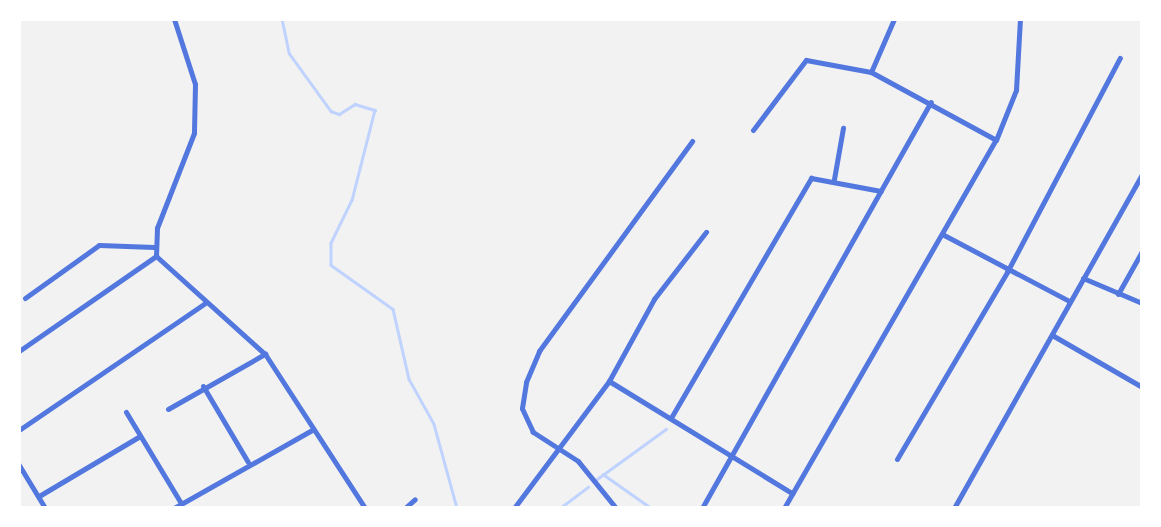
<!DOCTYPE html>
<html>
<head>
<meta charset="utf-8">
<style>
  body { margin:0 }
  #map { position:relative; width:1161px; height:527px; overflow:hidden; background:#f2f2f2; font-family:"Public Sans",sans-serif }
  div>[style] { position:absolute }
  .stream>* { height:2.5px; margin:-1.25px; padding:0 1.25px; transform-origin:1.25px; border-radius:1.25px; background:#bfd3fe }
  .minor>* { height:5px; margin:-2.5px; padding:0 2.5px; transform-origin:2.5px; border-radius:2.5px; background:#5277de }
  span { translate:-50% -50%; white-space:nowrap; text-align:center; line-height:1.15; -webkit-text-stroke:7px #fff; paint-order:stroke }
  .frame { position:absolute; inset:0; border:21px solid #fff; pointer-events:none }
</style>
</head>
<body>
<div id="map">
  <div class="stream">
    <div style="left:282px;top:19px;width:35px;rotate:78deg"></div>
    <div style="left:289px;top:53px;width:72px;rotate:54.1deg"></div>
    <div style="left:331px;top:111px;width:9px;rotate:21deg"></div>
    <div style="left:339px;top:114px;width:19px;rotate:-32deg"></div>
    <div style="left:355px;top:104px;width:21px;rotate:17deg"></div>
    <div style="left:375px;top:110px;width:93px;rotate:104.3deg"></div>
    <div style="left:352px;top:200px;width:48px;rotate:116deg"></div>
    <div style="left:331px;top:243px;width:22px;rotate:90deg"></div>
    <div style="left:331px;top:265px;width:76px;rotate:35.4deg"></div>
    <div style="left:393px;top:309px;width:72px;rotate:77.1deg"></div>
    <div style="left:409px;top:379px;width:51px;rotate:60.9deg"></div>
    <div style="left:434px;top:424px;width:87px;rotate:74.7deg"></div>
    <div style="left:603px;top:474px;width:59px;rotate:35.3deg"></div>
    <div style="left:597px;top:479px;width:85px;rotate:-35.9deg"></div>
    <div style="left:560px;top:508px;width:35px;rotate:-37deg"></div>
  </div>
  <div class="minor">
    <div style="left:174px;top:19px;width:68px;rotate:72.1deg"></div>
    <div style="left:195px;top:84px;width:49px;rotate:91.2deg"></div>
    <div style="left:194px;top:133px;width:102px;rotate:111.3deg"></div>
    <div style="left:157px;top:228px;width:28px;rotate:92deg"></div>
    <div style="left:156px;top:256px;width:147px;rotate:42deg"></div>
    <div style="left:265px;top:354px;width:184px;rotate:57deg"></div>
    <div style="left:871px;top:72px;width:58px;rotate:-66.5deg"></div>
    <div style="left:753px;top:130px;width:88px;rotate:-52.9deg"></div>
    <div style="left:806px;top:60px;width:66px;rotate:10.5deg"></div>
    <div style="left:871px;top:72px;width:142px;rotate:28.5deg"></div>
    <div style="left:834px;top:179px;width:52px;rotate:-80deg"></div>
    <div style="left:942px;top:234px;width:144px;rotate:27.8deg"></div>
    <div style="left:1083px;top:278px;width:64px;rotate:23deg"></div>
    <div style="left:1118px;top:294px;width:49px;rotate:-60.8deg"></div>
    <div style="left:25px;top:298px;width:91px;rotate:-35.6deg"></div>
    <div style="left:99px;top:245px;width:55px;rotate:2.1deg"></div>
    <div style="left:1052px;top:335px;width:104px;rotate:30deg"></div>
    <div style="left:19px;top:351px;width:167px;rotate:-34.7deg"></div>
    <div style="left:609px;top:381px;width:215px;rotate:31.5deg"></div>
    <div style="left:203px;top:386px;width:88px;rotate:59.4deg"></div>
    <div style="left:168px;top:409px;width:112px;rotate:-29.6deg"></div>
    <div style="left:126px;top:412px;width:106px;rotate:58.9deg"></div>
    <div style="left:672px;top:416px;width:276px;rotate:-59.7deg"></div>
    <div style="left:811px;top:178px;width:71px;rotate:10.5deg"></div>
    <div style="left:19px;top:430px;width:225px;rotate:-34.3deg"></div>
    <div style="left:897px;top:459px;width:217px;rotate:-59.5deg"></div>
    <div style="left:1007px;top:272px;width:242px;rotate:-62.2deg"></div>
    <div style="left:19px;top:465px;width:50px;rotate:58.8deg"></div>
    <div style="left:39px;top:496px;width:117px;rotate:-30.7deg"></div>
    <div style="left:174px;top:508px;width:159px;rotate:-29.5deg"></div>
    <div style="left:405px;top:508px;width:13px;rotate:-42deg"></div>
    <div style="left:514px;top:508px;width:159px;rotate:-53.2deg"></div>
    <div style="left:609px;top:381px;width:94px;rotate:-61.2deg"></div>
    <div style="left:654px;top:299px;width:85px;rotate:-52.2deg"></div>
    <div style="left:616px;top:508px;width:60px;rotate:-129deg"></div>
    <div style="left:578px;top:461px;width:54px;rotate:-147.2deg"></div>
    <div style="left:533px;top:432px;width:26px;rotate:-115deg"></div>
    <div style="left:522px;top:408px;width:26px;rotate:-81deg"></div>
    <div style="left:526px;top:382px;width:34px;rotate:-67deg"></div>
    <div style="left:539px;top:351px;width:260px;rotate:-53.9deg"></div>
    <div style="left:702px;top:508px;width:466px;rotate:-60.6deg"></div>
    <div style="left:784px;top:508px;width:425px;rotate:-60.1deg"></div>
    <div style="left:996px;top:140px;width:54px;rotate:-68.2deg"></div>
    <div style="left:1016px;top:90px;width:71px;rotate:-86.8deg"></div>
    <div style="left:954px;top:508px;width:383px;rotate:-60.6deg"></div>
  </div>
  <div class="frame"></div>
</div>
</body>
</html>
